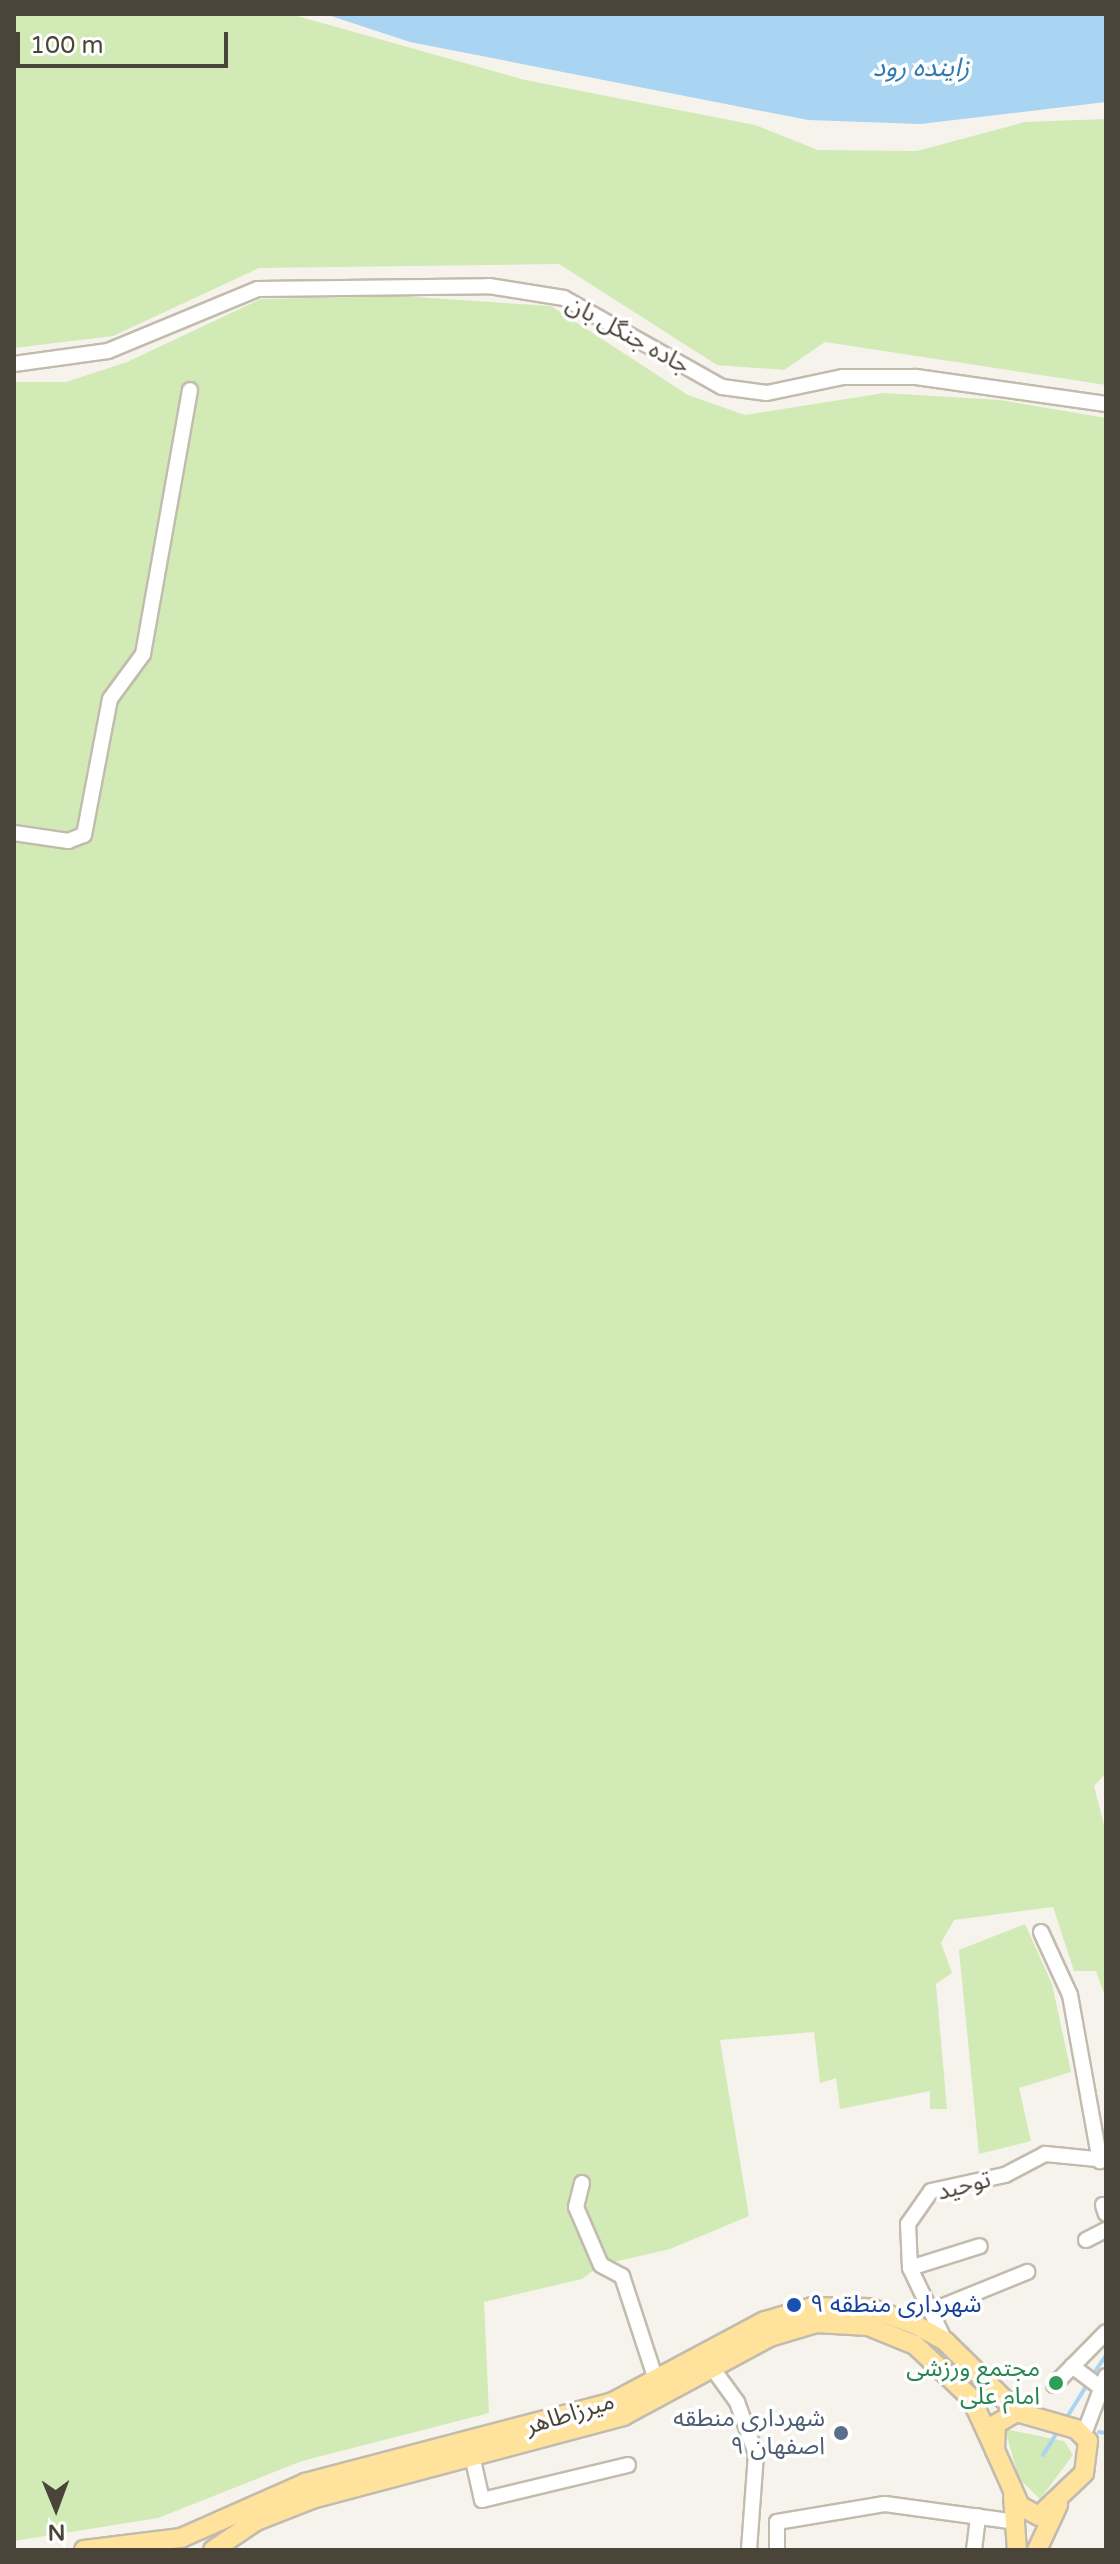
<!DOCTYPE html>
<html>
<head>
<meta charset="utf-8">
<style>
  body { margin:0 }
  #map { position:relative; width:1120px; height:2564px; overflow:hidden; background:#f6f3ec; font-family:"Varela Round","Noto Sans Arabic",sans-serif }
  div>[style] { position:absolute }
  .green>* { inset:0; background:#d2eab5 }
  .water>* { inset:0; background:#a9d4f2 }
  .stream>* { height:4px; margin:-2px; padding:0 2px; transform-origin:2px; border-radius:2px; background:#a9d4f2 }
  .roads { filter:drop-shadow(2px 0 #c2bbae) drop-shadow(-2px 0 #c2bbae) drop-shadow(0 2px #c2bbae) drop-shadow(0 -2px #c2bbae) }
  .minor>* { height:14px; margin:-7px; padding:0 7px; transform-origin:7px; border-radius:7px; background:#fff }
  .major>* { height:18px; margin:-9px; padding:0 9px; transform-origin:9px; border-radius:9px; background:#ffe39c }
  .dots>* { width:22px; height:22px; translate:-50% -50%; box-sizing:border-box; border:4px solid #fff; border-radius:50% }
  span { translate:-50% -50%; white-space:nowrap; text-align:center; line-height:1.15; -webkit-text-stroke:7px #fff; paint-order:stroke }
  .street-label { font-size:24px; color:#4b4439 }
  .transit-label { font-size:24px; color:#164399 }
  .left { translate:0 -50%; text-align:left }
  .leisure-label { font-size:24px; color:#27864d }
  .right { translate:-100% -50%; text-align:right }
  .service-label { font-size:24px; color:#4e5e75 }
  .water-label { font-size:26px; color:#2e7ab2; font-style:italic }
  .frame { position:absolute; inset:0; border:16px solid #4b4439; pointer-events:none }
  .north { position:absolute; left:16px; top:2468px; width:80px; height:80px; -webkit-text-stroke:6px #fff; paint-order:stroke; rotate:179deg; font-size:22px; font-weight:700; line-height:32px; text-align:center; color:#4b4439 }
  .north::after { content:''; display:block; margin:auto; width:28px; height:36px; background:#4b4439; clip-path:polygon(50% 0,100% 100%,50% 72%,0 100%) }
  .scale { position:absolute; left:16px; top:32px; width:212px; height:36px; box-sizing:border-box; border:4px solid #4b4439; border-top:0; padding-left:10px; font-size:24px; line-height:28px; white-space:nowrap; color:#4b4439; -webkit-text-stroke:6px #fff; paint-order:stroke }
</style>
</head>
<body>
<div id="map">
  <div class="green">
    <div style="clip-path:polygon(14px 14px,290px 14px,525px 80px,755px 125px,818px 150px,917px 151px,1025px 122px,1106px 119px,1106px 385px,825px 342px,784px 370px,717px 365px,559px 264px,259px 268px,113px 336px,14px 348px)"></div>
    <div style="clip-path:polygon(398px 296px,551px 306px,688px 395px,745px 415px,884px 393px,1000px 400px,1106px 418px,1106px 1773px,1094px 1786px,1106px 1833px,1106px 1999px,1096px 1971px,1074px 1971px,1053px 1907px,954px 1920px,941px 1943px,952px 1973px,936px 1984px,947px 2109px,930px 2109px,930px 2091px,840px 2109px,836px 2078px,820px 2083px,814px 2032px,720px 2040px,749px 2216px,670px 2249px,601px 2265px,582px 2279px,484px 2302px,489px 2413px,302px 2461px,158px 2518px,14px 2541px,14px 382px,66px 382px,127px 362px,261px 299px)"></div>
    <div style="clip-path:polygon(1025px 1924px,1052px 1984px,1071px 2072px,1019px 2088px,1031px 2141px,979px 2154px,959px 1950px)"></div>
    <div style="clip-path:polygon(1005px 2429px,1064px 2441px,1073px 2455px,1040px 2499px,1019px 2479px)"></div>
  </div>
  <div class="water">
    <div style="clip-path:polygon(325px 14px,1106px 14px,1106px 102px,920px 124px,808px 120px,410px 42px)"></div>
  </div>
  <div class="stream">
    <div style="left:1092px;top:2376px;width:25px;rotate:-56deg"></div>
    <div style="left:1067px;top:2417px;width:39px;rotate:-58deg"></div>
    <div style="left:1099px;top:2432px;width:7px;rotate:8deg"></div>
    <div style="left:1043px;top:2455px;width:32px;rotate:-58deg"></div>
  </div>
  <div class="roads">
    <div class="minor">
      <div style="left:14px;top:364px;width:95px;rotate:-7.9deg"></div>
      <div style="left:108px;top:351px;width:162px;rotate:-22.5deg"></div>
      <div style="left:258px;top:289px;width:231px;rotate:-0.7deg"></div>
      <div style="left:489px;top:286px;width:76px;rotate:9.1deg"></div>
      <div style="left:564px;top:298px;width:181px;rotate:29.4deg"></div>
      <div style="left:722px;top:387px;width:45px;rotate:7.6deg"></div>
      <div style="left:767px;top:393px;width:78px;rotate:-11.9deg"></div>
      <div style="left:843px;top:377px;width:73px"></div>
      <div style="left:916px;top:377px;width:192px;rotate:8.1deg"></div>
      <div style="left:14px;top:833px;width:55px;rotate:8.4deg"></div>
      <div style="left:68px;top:841px;width:17px;rotate:-21deg"></div>
      <div style="left:84px;top:835px;width:138px;rotate:-79.2deg"></div>
      <div style="left:110px;top:699px;width:56px;rotate:-53.7deg"></div>
      <div style="left:143px;top:654px;width:268px;rotate:-79.9deg"></div>
      <div style="left:1041px;top:1932px;width:69px;rotate:65.3deg"></div>
      <div style="left:1070px;top:1995px;width:169px;rotate:79.8deg"></div>
      <div style="left:582px;top:2183px;width:25px;rotate:104deg"></div>
      <div style="left:576px;top:2207px;width:63px;rotate:66.7deg"></div>
      <div style="left:601px;top:2265px;width:24px;rotate:28deg"></div>
      <div style="left:622px;top:2276px;width:113px;rotate:71.9deg"></div>
      <div style="left:1103px;top:2205px;width:9px;rotate:72deg"></div>
      <div style="left:1086px;top:2240px;width:22px;rotate:-27deg"></div>
      <div style="left:910px;top:2268px;width:73px;rotate:-17.4deg"></div>
      <div style="left:931px;top:2311px;width:104px;rotate:-22.1deg"></div>
      <div style="left:945px;top:2341px;width:81px;rotate:-115.6deg"></div>
      <div style="left:910px;top:2268px;width:44px;rotate:-92.6deg"></div>
      <div style="left:908px;top:2224px;width:40px;rotate:-55.1deg"></div>
      <div style="left:931px;top:2191px;width:76px;rotate:-12.2deg"></div>
      <div style="left:1005px;top:2175px;width:45px;rotate:-27.7deg"></div>
      <div style="left:1045px;top:2154px;width:61px;rotate:5.6deg"></div>
      <div style="left:1072px;top:2366px;width:31px;rotate:37deg"></div>
      <div style="left:713px;top:2369px;width:41px;rotate:54deg"></div>
      <div style="left:737px;top:2402px;width:55px;rotate:69.9deg"></div>
      <div style="left:756px;top:2454px;width:96px;rotate:94.2deg"></div>
      <div style="left:1054px;top:2385px;width:74px;rotate:-45.5deg"></div>
      <div style="left:1084px;top:2434px;width:62px;rotate:-69.2deg"></div>
      <div style="left:473px;top:2460px;width:41px;rotate:77.3deg"></div>
      <div style="left:482px;top:2500px;width:150px;rotate:-13.5deg"></div>
      <div style="left:777px;top:2550px;width:28px;rotate:-90deg"></div>
      <div style="left:777px;top:2522px;width:109px;rotate:-9.5deg"></div>
      <div style="left:885px;top:2504px;width:133px;rotate:7.8deg"></div>
      <div style="left:974px;top:2550px;width:34px;rotate:-83deg"></div>
    </div>
    <div class="major">
      <div style="left:1017px;top:2412px;width:61px;rotate:16.1deg"></div>
      <div style="left:1076px;top:2429px;width:17px;rotate:45deg"></div>
      <div style="left:1088px;top:2441px;width:32px;rotate:97deg"></div>
      <div style="left:1084px;top:2473px;width:62px;rotate:136.3deg"></div>
      <div style="left:1039px;top:2516px;width:21px;rotate:-152deg"></div>
      <div style="left:1020px;top:2506px;width:61px;rotate:-114.1deg"></div>
      <div style="left:995px;top:2450px;width:26px;rotate:-88deg"></div>
      <div style="left:996px;top:2424px;width:24px;rotate:-30deg"></div>
      <div style="left:1013px;top:2496px;width:54px;rotate:85.8deg"></div>
      <div style="left:84px;top:2550px;width:98px;rotate:-7.1deg"></div>
      <div style="left:181px;top:2538px;width:136px;rotate:-23.9deg"></div>
      <div style="left:305px;top:2483px;width:318px;rotate:-14.7deg"></div>
      <div style="left:613px;top:2402px;width:172px;rotate:-28.1deg"></div>
      <div style="left:765px;top:2321px;width:49px;rotate:-16.6deg"></div>
      <div style="left:812px;top:2307px;width:58px;rotate:1deg"></div>
      <div style="left:870px;top:2308px;width:49px;rotate:20.3deg"></div>
      <div style="left:916px;top:2325px;width:33px;rotate:29deg"></div>
      <div style="left:945px;top:2341px;width:101px;rotate:44.6deg"></div>
      <div style="left:213px;top:2550px;width:52px;rotate:-34deg"></div>
      <div style="left:256px;top:2521px;width:60px;rotate:-21.4deg"></div>
      <div style="left:312px;top:2499px;width:322px;rotate:-14.9deg"></div>
      <div style="left:623px;top:2416px;width:167px;rotate:-28.3deg"></div>
      <div style="left:770px;top:2337px;width:48px;rotate:-16.9deg"></div>
      <div style="left:816px;top:2323px;width:52px;rotate:3.3deg"></div>
      <div style="left:868px;top:2326px;width:51px;rotate:22deg"></div>
      <div style="left:915px;top:2345px;width:77px;rotate:43.4deg"></div>
      <div style="left:971px;top:2398px;width:57px;rotate:65.2deg"></div>
      <div style="left:1037px;top:2550px;width:50px;rotate:-65deg"></div>
    </div>
  </div>
  <div class="dots">
    <div style="left:794px;top:2305px;background:#1a4fb4"></div>
    <div style="left:1056px;top:2383px;background:#2e9e5b"></div>
    <div style="left:841px;top:2433px;background:#5c6f8a"></div>
  </div>
  <div class="street-label">
    <span style="left:628px;top:335px;rotate:29deg">جاده جنگل بان</span>
    <span style="left:964px;top:2186px;rotate:-15deg">توحید</span>
    <span style="left:570px;top:2414px;rotate:-17deg">میرزاطاهر</span>
  </div>
  <div class="transit-label">
    <span class="left" style="left:810px;top:2305px">شهرداری منطقه ۹</span>
  </div>
  <div class="leisure-label">
    <span class="right" style="left:1040px;top:2383px">مجتمع ورزشی<br>امام علی</span>
  </div>
  <div class="service-label">
    <span class="right" style="left:825px;top:2433px">شهرداری منطقه<br>۹ اصفهان</span>
  </div>
  <div class="water-label">
    <span style="left:921px;top:68px">زاینده رود</span>
  </div>
  <div class="frame"></div>
  <div class="north">N</div>
  <div class="scale">100 m</div>
</div>
</body>
</html>
